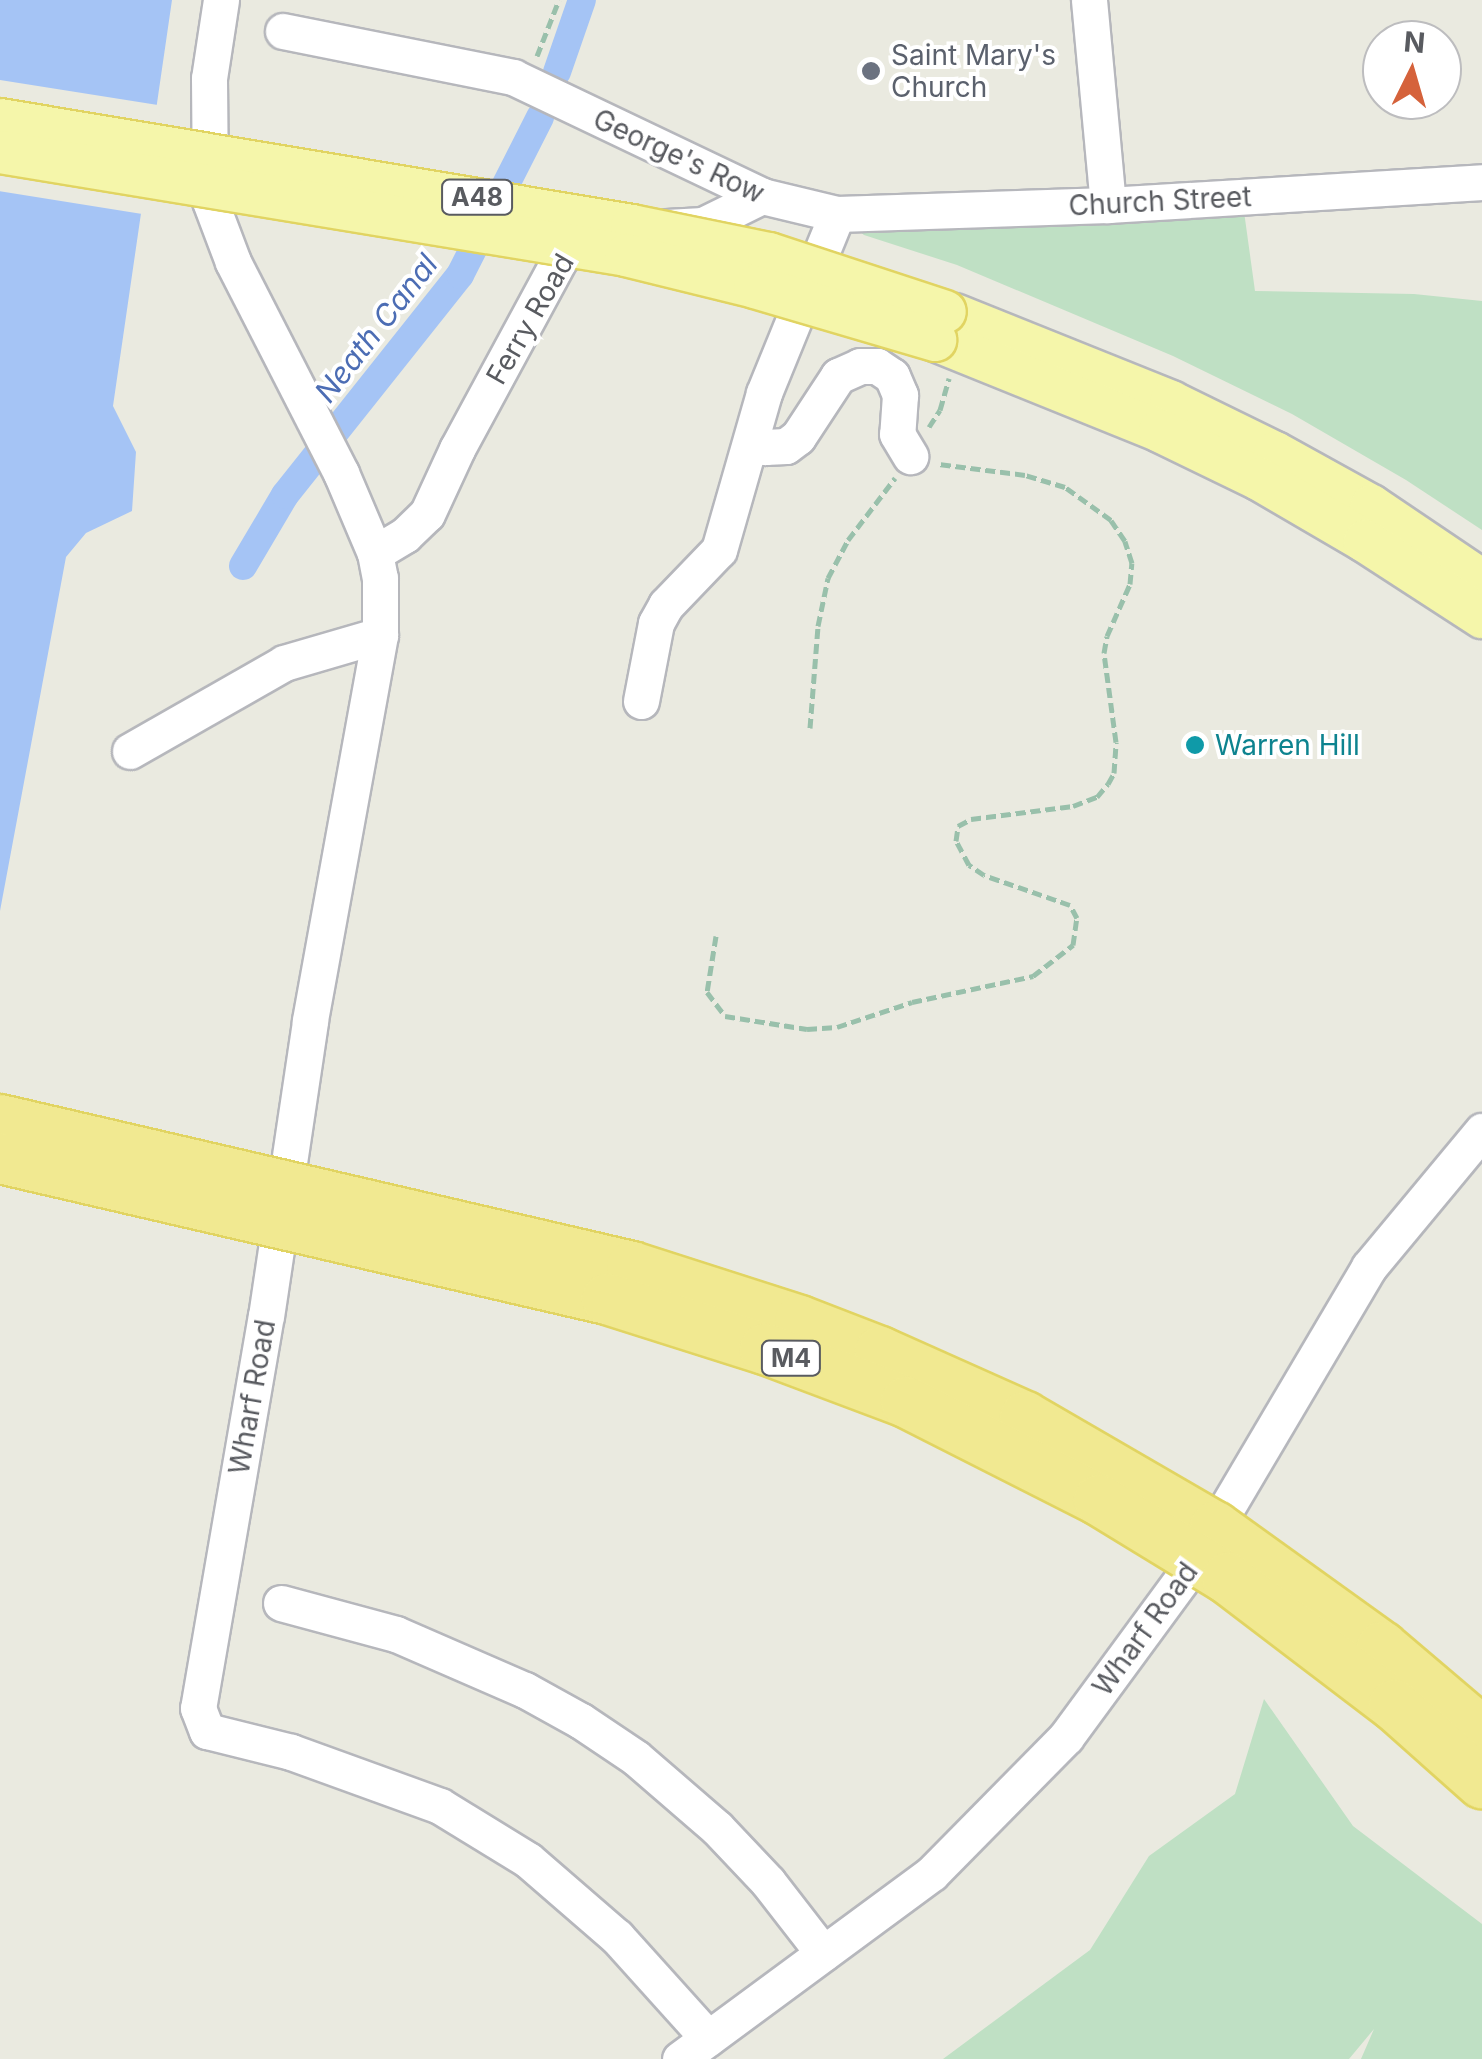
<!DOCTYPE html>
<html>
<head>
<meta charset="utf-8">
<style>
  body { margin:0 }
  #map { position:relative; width:1482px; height:2059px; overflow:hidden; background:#eaeae0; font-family:Inter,sans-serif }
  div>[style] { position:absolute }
  .green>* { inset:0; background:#bfe0c4 }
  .water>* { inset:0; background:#a5c4f5 }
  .pier>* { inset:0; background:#eaeae0; transform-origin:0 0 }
  .canal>* { height:28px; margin:-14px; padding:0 14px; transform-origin:14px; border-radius:14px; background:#a5c4f5 }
  .path>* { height:5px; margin-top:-2.5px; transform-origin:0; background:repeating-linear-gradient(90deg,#99c0ab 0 10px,transparent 0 15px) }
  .roads { filter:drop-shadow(2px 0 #b6b7bc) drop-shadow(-2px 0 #b6b7bc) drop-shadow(0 2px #b6b7bc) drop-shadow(0 -2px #b6b7bc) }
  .minor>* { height:35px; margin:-17.5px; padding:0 17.5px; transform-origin:17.5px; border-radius:17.5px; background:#fff }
  .major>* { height:42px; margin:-21px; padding:0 21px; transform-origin:21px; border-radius:21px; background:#f5f6aa }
  .bridges { filter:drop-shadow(2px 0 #e1d462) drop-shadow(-2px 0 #e1d462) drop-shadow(0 2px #e1d462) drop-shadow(0 -2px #e1d462) }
  .major-bridge>* { height:42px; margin:-21px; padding:0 21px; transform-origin:21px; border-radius:21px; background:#f5f6aa }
  .highway-bridge>* { height:50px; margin:-25px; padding:0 25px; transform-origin:25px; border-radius:25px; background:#f1e991 }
  .dots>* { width:28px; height:28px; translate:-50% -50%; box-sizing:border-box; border:5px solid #fff; border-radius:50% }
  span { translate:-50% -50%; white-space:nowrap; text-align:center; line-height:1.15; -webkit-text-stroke:8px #fff; paint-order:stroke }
  .shield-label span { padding:2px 8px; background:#fff; border:2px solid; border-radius:8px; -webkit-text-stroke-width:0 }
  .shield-label { font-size:25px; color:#595b60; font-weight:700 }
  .worship-label { font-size:28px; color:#5b616d }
  .left { translate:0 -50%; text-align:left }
  .street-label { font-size:28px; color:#595b60 }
  .culture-label { font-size:28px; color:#0d838f }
  .water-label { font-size:30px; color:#4c6db4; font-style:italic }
  .north { position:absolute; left:1362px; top:20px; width:100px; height:100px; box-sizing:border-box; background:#fff; border:2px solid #bdbdbf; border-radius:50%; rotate:5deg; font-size:28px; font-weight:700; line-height:40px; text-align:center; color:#595b60 }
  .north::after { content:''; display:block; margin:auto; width:35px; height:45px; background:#d5623b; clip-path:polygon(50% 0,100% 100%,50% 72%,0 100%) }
</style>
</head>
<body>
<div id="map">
  <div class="green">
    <div style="clip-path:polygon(1242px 197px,1255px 291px,1414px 294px,1482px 301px,1482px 530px,1406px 480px,1292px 414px,1173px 356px,957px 265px,864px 235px,837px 214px)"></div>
    <div style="clip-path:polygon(1264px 1699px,1353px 1826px,1482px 1924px,1482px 2059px,1361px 2059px,1374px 2029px,1349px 2059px,943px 2059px,1090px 1950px,1149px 1856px,1235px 1794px)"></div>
  </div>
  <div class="water">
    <div style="clip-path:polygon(0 0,172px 0,113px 406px,136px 452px,132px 511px,86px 533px,66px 557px,0 911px)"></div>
  </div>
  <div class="pier">
    <div style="left:0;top:80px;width:163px;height:110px;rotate:9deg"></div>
  </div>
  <div class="canal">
    <div style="left:557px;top:72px;width:76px;rotate:-70.9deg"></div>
    <div style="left:243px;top:566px;width:82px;rotate:-59.4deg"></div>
    <div style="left:285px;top:495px;width:281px;rotate:-51.5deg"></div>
    <div style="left:460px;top:275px;width:177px;rotate:-63.1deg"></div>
  </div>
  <div class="path">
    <div style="left:537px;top:56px;width:60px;rotate:-68.6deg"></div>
    <div style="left:929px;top:427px;width:20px;rotate:-57deg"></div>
    <div style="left:940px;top:410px;width:33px;rotate:-74deg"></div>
    <div style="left:810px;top:728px;width:102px;rotate:-85.5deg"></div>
    <div style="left:818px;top:626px;width:49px;rotate:-78.2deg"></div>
    <div style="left:828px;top:578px;width:43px;rotate:-62.2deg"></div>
    <div style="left:848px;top:540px;width:78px;rotate:-52.8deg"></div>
    <div style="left:716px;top:936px;width:57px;rotate:99.1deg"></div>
    <div style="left:707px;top:992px;width:30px;rotate:53deg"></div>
    <div style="left:725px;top:1016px;width:83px;rotate:9deg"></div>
    <div style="left:807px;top:1029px;width:30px;rotate:-4deg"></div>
    <div style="left:837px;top:1027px;width:79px;rotate:-18.4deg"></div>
    <div style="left:912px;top:1002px;width:124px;rotate:-12.1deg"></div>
    <div style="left:1033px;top:976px;width:51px;rotate:-37.8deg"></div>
    <div style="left:1073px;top:945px;width:27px;rotate:-82deg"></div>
    <div style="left:1077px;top:918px;width:15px;rotate:-118deg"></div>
    <div style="left:1070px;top:905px;width:91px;rotate:-160.8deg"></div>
    <div style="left:984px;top:875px;width:18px;rotate:-146deg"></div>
    <div style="left:969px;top:865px;width:27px;rotate:-118deg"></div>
    <div style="left:956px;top:841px;width:15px;rotate:-82deg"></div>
    <div style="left:958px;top:826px;width:15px;rotate:-28deg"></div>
    <div style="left:971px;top:819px;width:103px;rotate:-7.3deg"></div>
    <div style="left:1073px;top:806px;width:26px;rotate:-21deg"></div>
    <div style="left:1097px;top:797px;width:17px;rotate:-50deg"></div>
    <div style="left:1108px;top:784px;width:13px;rotate:-61deg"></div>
    <div style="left:1114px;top:773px;width:31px;rotate:-86deg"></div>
    <div style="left:1116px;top:742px;width:90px;rotate:-97.7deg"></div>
    <div style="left:1104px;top:653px;width:17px;rotate:-80deg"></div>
    <div style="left:1107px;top:636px;width:57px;rotate:-66.1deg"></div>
    <div style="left:1130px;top:584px;width:21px;rotate:-85deg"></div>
    <div style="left:1132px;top:563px;width:23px;rotate:-108deg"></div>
    <div style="left:1125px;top:541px;width:25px;rotate:-124deg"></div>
    <div style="left:1111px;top:520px;width:57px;rotate:-144.3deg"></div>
    <div style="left:1065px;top:487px;width:42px;rotate:-163.3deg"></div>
    <div style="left:1025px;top:475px;width:87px;rotate:-172.7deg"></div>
  </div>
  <div class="roads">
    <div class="minor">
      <div style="left:221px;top:0;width:79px;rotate:98.7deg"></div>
      <div style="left:209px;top:78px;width:123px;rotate:89.5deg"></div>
      <div style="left:210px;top:201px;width:65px;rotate:69.3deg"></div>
      <div style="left:233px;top:262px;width:237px;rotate:62.9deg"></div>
      <div style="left:341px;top:473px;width:87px;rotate:67deg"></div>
      <div style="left:375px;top:553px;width:25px;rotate:79deg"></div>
      <div style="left:380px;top:578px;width:57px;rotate:90deg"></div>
      <div style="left:380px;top:635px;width:393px;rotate:100.3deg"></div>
      <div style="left:310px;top:1022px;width:296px;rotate:98.5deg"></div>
      <div style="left:266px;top:1315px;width:399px;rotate:99.8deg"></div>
      <div style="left:198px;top:1708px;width:25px;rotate:69deg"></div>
      <div style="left:207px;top:1731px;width:87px;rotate:14deg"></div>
      <div style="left:291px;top:1752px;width:158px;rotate:19.9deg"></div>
      <div style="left:440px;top:1806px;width:103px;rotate:31.5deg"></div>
      <div style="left:528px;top:1860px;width:118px;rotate:40.9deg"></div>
      <div style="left:617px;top:1937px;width:136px;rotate:48deg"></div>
      <div style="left:1089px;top:0;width:206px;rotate:84.7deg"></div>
      <div style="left:283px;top:31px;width:235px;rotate:11.3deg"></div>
      <div style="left:513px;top:77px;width:276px;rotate:25.5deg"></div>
      <div style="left:762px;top:196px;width:77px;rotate:13.5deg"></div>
      <div style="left:837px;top:214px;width:271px;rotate:-1.9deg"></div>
      <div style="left:1108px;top:205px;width:375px;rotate:-3.5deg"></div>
      <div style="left:666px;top:227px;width:37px;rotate:-3deg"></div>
      <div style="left:703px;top:225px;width:66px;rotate:-26.2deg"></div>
      <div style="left:751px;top:442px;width:15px;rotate:20deg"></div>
      <div style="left:765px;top:447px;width:21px;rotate:-3deg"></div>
      <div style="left:786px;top:446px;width:15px;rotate:-37deg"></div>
      <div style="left:798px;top:437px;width:73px;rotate:-56.7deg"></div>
      <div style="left:838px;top:376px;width:24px;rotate:-24deg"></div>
      <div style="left:860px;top:366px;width:17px"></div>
      <div style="left:877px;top:366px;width:18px;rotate:34deg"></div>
      <div style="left:892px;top:376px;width:21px;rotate:67deg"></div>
      <div style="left:900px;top:395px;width:39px;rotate:94deg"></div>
      <div style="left:897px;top:434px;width:26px;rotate:59deg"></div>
      <div style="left:375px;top:553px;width:35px;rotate:-31deg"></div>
      <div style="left:405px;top:535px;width:30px;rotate:-44deg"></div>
      <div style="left:427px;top:514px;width:72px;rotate:-65.2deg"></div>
      <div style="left:457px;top:449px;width:218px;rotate:-61.6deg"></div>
      <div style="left:561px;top:257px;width:38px;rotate:-40deg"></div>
      <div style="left:641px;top:701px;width:79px;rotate:-79.1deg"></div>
      <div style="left:656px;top:623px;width:21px;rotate:-61deg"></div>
      <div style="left:666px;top:605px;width:76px;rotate:-46.1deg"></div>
      <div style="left:719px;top:550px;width:163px;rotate:-74deg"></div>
      <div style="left:764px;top:393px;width:193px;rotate:-67.8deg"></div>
      <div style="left:130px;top:751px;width:177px;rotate:-29.7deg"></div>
      <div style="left:284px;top:663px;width:100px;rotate:-16.3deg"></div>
      <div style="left:281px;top:1603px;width:119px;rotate:15.1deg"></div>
      <div style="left:396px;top:1634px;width:141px;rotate:23.5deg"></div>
      <div style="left:525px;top:1690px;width:64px;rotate:29deg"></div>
      <div style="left:581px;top:1721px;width:66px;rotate:33.9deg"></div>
      <div style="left:636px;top:1758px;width:107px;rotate:40.8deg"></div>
      <div style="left:717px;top:1828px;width:74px;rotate:46.6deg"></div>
      <div style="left:768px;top:1882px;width:90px;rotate:52.2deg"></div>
      <div style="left:680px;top:2059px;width:313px;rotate:-36.4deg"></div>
      <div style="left:932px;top:1873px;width:191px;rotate:-45.4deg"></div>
      <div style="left:1066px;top:1737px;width:216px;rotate:-53.7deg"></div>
      <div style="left:1194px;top:1563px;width:344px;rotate:-59.4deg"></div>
      <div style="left:1369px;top:1267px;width:177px;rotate:-50.3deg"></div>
    </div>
    <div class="major">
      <div style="left:955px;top:315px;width:233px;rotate:21.9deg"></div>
      <div style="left:1171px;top:402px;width:116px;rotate:26.1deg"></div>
      <div style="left:1275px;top:453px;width:110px;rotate:28.9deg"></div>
      <div style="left:1371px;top:506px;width:134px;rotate:34deg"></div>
      <div style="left:935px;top:340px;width:243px;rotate:22deg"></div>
      <div style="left:1160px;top:431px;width:110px;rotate:25.9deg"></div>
      <div style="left:1259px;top:479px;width:123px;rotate:30.3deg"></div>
      <div style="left:1365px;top:541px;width:140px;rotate:33deg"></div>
    </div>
  </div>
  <div class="bridges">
    <div class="major-bridge">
      <div style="left:0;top:120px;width:641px;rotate:9.52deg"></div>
      <div style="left:632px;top:226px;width:140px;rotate:11.6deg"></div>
      <div style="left:769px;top:254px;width:185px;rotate:18.2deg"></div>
      <div style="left:0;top:152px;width:634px;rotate:9.34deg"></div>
      <div style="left:626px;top:255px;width:133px;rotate:13.9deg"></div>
      <div style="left:755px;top:287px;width:188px;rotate:16.4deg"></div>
    </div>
    <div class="highway-bridge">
      <div style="left:0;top:1120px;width:649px;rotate:13.09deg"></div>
      <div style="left:632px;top:1267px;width:176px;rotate:17.8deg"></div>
      <div style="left:800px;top:1321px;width:86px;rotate:21.2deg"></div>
      <div style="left:880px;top:1352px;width:159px;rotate:24.1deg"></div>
      <div style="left:1025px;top:1417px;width:220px;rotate:30.1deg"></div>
      <div style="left:1215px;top:1527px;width:206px;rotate:35.7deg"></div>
      <div style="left:1382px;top:1647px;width:131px;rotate:40.4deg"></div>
      <div style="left:0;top:1158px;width:623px;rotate:13.08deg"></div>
      <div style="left:607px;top:1299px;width:166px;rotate:17.6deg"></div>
      <div style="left:765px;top:1349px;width:151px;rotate:20.6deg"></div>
      <div style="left:906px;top:1402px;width:216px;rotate:26.9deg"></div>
      <div style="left:1099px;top:1500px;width:150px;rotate:31.4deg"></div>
      <div style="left:1227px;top:1578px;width:210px;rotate:37.3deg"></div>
      <div style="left:1394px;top:1705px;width:118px;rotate:41.6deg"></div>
    </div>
  </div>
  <div class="dots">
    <div style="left:871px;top:71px;background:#6b7280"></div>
    <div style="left:1195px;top:745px;background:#0f9aa8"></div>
  </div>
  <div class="shield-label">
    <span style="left:477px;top:197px">A48</span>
    <span style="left:791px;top:1358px">M4</span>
  </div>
  <div class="worship-label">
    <span class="left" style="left:891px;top:71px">Saint Mary's<br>Church</span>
  </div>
  <div class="street-label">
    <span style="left:679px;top:156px;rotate:25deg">George's Row</span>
    <span style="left:1160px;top:201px;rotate:-3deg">Church Street</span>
    <span style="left:530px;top:319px;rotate:-60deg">Ferry Road</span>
    <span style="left:252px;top:1397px;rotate:-80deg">Wharf Road</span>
    <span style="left:1145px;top:1629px;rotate:-54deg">Wharf Road</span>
  </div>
  <div class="culture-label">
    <span class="left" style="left:1215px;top:745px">Warren Hill</span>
  </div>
  <div class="water-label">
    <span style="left:376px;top:328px;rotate:-52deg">Neath Canal</span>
  </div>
  <div class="north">N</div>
</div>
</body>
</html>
